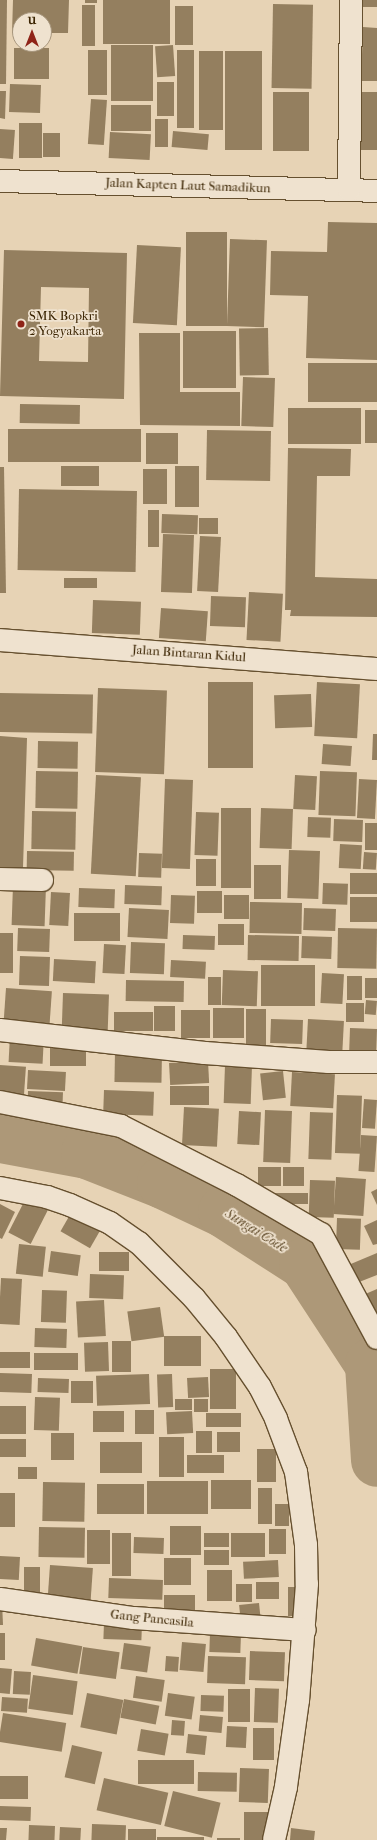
<!DOCTYPE html>
<html>
<head>
<meta charset="utf-8">
<style>
  body { margin:0 }
  #map { position:relative; width:377px; height:1840px; overflow:hidden; background:#e7d3b5; font-family:"IM FELL French Canon",serif }
  div>[style] { position:absolute }
  .river>* { height:53px; margin:-26.5px; padding:0 26.5px; transform-origin:26.5px; border-radius:26.5px; background:#ad9878 }
  .building>* { inset:0; background:#947f5f; transform-origin:0 0 }
  .roads { filter:drop-shadow(1px 0 #66502f) drop-shadow(-1px 0 #66502f) drop-shadow(0 1px #66502f) drop-shadow(0 -1px #66502f) }
  .minor>* { height:22px; margin:-11px; padding:0 11px; transform-origin:11px; border-radius:11px; background:#efe2cf }
  .dots>* { width:11px; height:11px; translate:-50% -50%; box-sizing:border-box; border:2px solid #efe2cf; border-radius:50% }
  span { translate:-50% -50%; white-space:nowrap; text-align:center; line-height:1.15; -webkit-text-stroke:3.5px #efe2cf; paint-order:stroke }
  .street-label { font-size:13px; color:#3b2402 }
  .poi-label { font-size:13px; color:#3b2402 }
  .left { translate:0 -50%; text-align:left }
  .water-label { font-size:14px; color:#5d4725; font-style:italic }
  .north { position:absolute; left:12px; top:12px; width:40px; height:40px; box-sizing:border-box; background:#efe2cf; border:1px solid #a7967d; border-radius:50%; rotate:0deg; font-size:11px; font-weight:700; line-height:16px; text-align:center; color:#3b2402 }
  .north::after { content:''; display:block; margin:auto; width:14px; height:18px; background:#8f2418; clip-path:polygon(50% 0,100% 100%,50% 72%,0 100%) }
</style>
</head>
<body>
<div id="map">
  <div class="river">
    <div style="left:0;top:1136px;width:88px;rotate:10.4deg"></div>
    <div style="left:87px;top:1152px;width:82px;rotate:21.5deg"></div>
    <div style="left:163px;top:1182px;width:68px;rotate:25.4deg"></div>
    <div style="left:224px;top:1211px;width:96px;rotate:32.7deg"></div>
    <div style="left:305px;top:1263px;width:121px;rotate:56.8deg"></div>
    <div style="left:371px;top:1364px;width:96px;rotate:86.4deg"></div>
  </div>
  <div class="building">
    <div style="clip-path:polygon(0 0,7px 0,6px 84px,0 84px)"></div>
    <div style="clip-path:polygon(13px 0,69px 0,68px 33px,44px 33px,44px 20px,20px 20px,20px 33px,12px 33px)"></div>
    <div style="left:85px;top:0;width:12px;height:3px"></div>
    <div style="left:103px;top:0;width:67px;height:44px"></div>
    <div style="left:363px;top:0;width:14px;height:7px"></div>
    <div style="left:273px;top:4px;width:40px;height:84px;rotate:1deg"></div>
    <div style="left:95px;top:5px;width:41px;height:13px;rotate:90deg"></div>
    <div style="left:175px;top:6px;width:18px;height:39px"></div>
    <div style="clip-path:polygon(363px 27px,377px 28px,377px 81px,361px 81px)"></div>
    <div style="left:111px;top:45px;width:42px;height:56px"></div>
    <div style="left:173px;top:45px;width:31px;height:18px;rotate:86deg"></div>
    <div style="left:14px;top:48px;width:35px;height:31px"></div>
    <div style="left:88px;top:50px;width:19px;height:45px"></div>
    <div style="left:177px;top:50px;width:17px;height:78px"></div>
    <div style="left:199px;top:51px;width:24px;height:79px"></div>
    <div style="left:225px;top:51px;width:37px;height:99px"></div>
    <div style="left:157px;top:82px;width:17px;height:34px"></div>
    <div style="left:10px;top:84px;width:31px;height:28px;rotate:2deg"></div>
    <div style="clip-path:polygon(0 91px,6px 91px,5px 119px,0 118px)"></div>
    <div style="left:273px;top:92px;width:36px;height:59px"></div>
    <div style="left:359px;top:92px;width:18px;height:58px"></div>
    <div style="left:91px;top:99px;width:16px;height:45px;rotate:4deg"></div>
    <div style="left:111px;top:105px;width:40px;height:26px"></div>
    <div style="left:155px;top:119px;width:13px;height:28px"></div>
    <div style="left:19px;top:123px;width:23px;height:35px"></div>
    <div style="left:0;top:129px;width:15px;height:29px;rotate:4deg"></div>
    <div style="left:173px;top:131px;width:36px;height:16px;rotate:5deg"></div>
    <div style="left:110px;top:132px;width:41px;height:26px;rotate:3deg"></div>
    <div style="left:43px;top:133px;width:17px;height:24px"></div>
    <div style="clip-path:polygon(328px 222px,377px 223px,377px 360px,306px 358px,308px 296px,270px 295px,271px 251px,327px 252px)"></div>
    <div style="left:186px;top:232px;width:41px;height:94px"></div>
    <div style="left:230px;top:239px;width:37px;height:87px;rotate:2deg"></div>
    <div style="left:137px;top:245px;width:44px;height:78px;rotate:3deg"></div>
    <div style="clip-path:polygon(evenodd,4px 250px,127px 253px,124px 399px,0 396px,4px 250px,41px 287px,89px 288px,88px 362px,39px 361px,41px 287px)"></div>
    <div style="left:268px;top:328px;width:47px;height:29px;rotate:89deg"></div>
    <div style="left:183px;top:331px;width:53px;height:57px"></div>
    <div style="clip-path:polygon(139px 333px,180px 333px,180px 392px,240px 392px,240px 426px,140px 425px)"></div>
    <div style="left:308px;top:363px;width:69px;height:39px"></div>
    <div style="left:243px;top:377px;width:32px;height:49px;rotate:2deg"></div>
    <div style="left:20px;top:404px;width:60px;height:19px;rotate:1deg"></div>
    <div style="left:288px;top:408px;width:73px;height:36px"></div>
    <div style="left:365px;top:410px;width:12px;height:33px"></div>
    <div style="left:8px;top:429px;width:133px;height:33px"></div>
    <div style="left:207px;top:430px;width:64px;height:50px;rotate:1deg"></div>
    <div style="left:146px;top:433px;width:32px;height:31px"></div>
    <div style="clip-path:polygon(288px 448px,351px 449px,350px 476px,317px 476px,315px 577px,377px 579px,377px 617px,290px 616px,291px 610px,285px 610px)"></div>
    <div style="left:61px;top:466px;width:38px;height:20px"></div>
    <div style="left:175px;top:466px;width:24px;height:41px"></div>
    <div style="clip-path:polygon(0 467px,4px 467px,6px 593px,0 593px)"></div>
    <div style="left:143px;top:469px;width:24px;height:35px"></div>
    <div style="left:19px;top:489px;width:118px;height:81px;rotate:1deg"></div>
    <div style="left:148px;top:510px;width:11px;height:37px"></div>
    <div style="left:162px;top:514px;width:36px;height:19px;rotate:2deg"></div>
    <div style="left:199px;top:518px;width:19px;height:16px"></div>
    <div style="left:163px;top:534px;width:31px;height:58px;rotate:2deg"></div>
    <div style="left:200px;top:536px;width:21px;height:55px;rotate:3deg"></div>
    <div style="left:97px;top:578px;width:10px;height:33px;rotate:90deg"></div>
    <div style="left:249px;top:592px;width:34px;height:48px;rotate:3deg"></div>
    <div style="left:211px;top:596px;width:35px;height:30px;rotate:2deg"></div>
    <div style="left:93px;top:600px;width:48px;height:33px;rotate:2deg"></div>
    <div style="left:161px;top:608px;width:47px;height:30px;rotate:4deg"></div>
    <div style="left:208px;top:682px;width:45px;height:86px"></div>
    <div style="left:317px;top:682px;width:43px;height:54px;rotate:3deg"></div>
    <div style="left:98px;top:688px;width:69px;height:84px;rotate:2deg"></div>
    <div style="left:0;top:693px;width:93px;height:39px;rotate:1deg"></div>
    <div style="left:311px;top:694px;width:33px;height:37px;rotate:88deg"></div>
    <div style="clip-path:polygon(373px 734px,377px 734px,377px 760px,372px 760px)"></div>
    <div style="clip-path:polygon(0 736px,27px 738px,23px 868px,0 869px)"></div>
    <div style="left:38px;top:741px;width:40px;height:27px;rotate:1deg"></div>
    <div style="left:323px;top:744px;width:29px;height:20px;rotate:4deg"></div>
    <div style="left:36px;top:771px;width:42px;height:37px;rotate:1deg"></div>
    <div style="left:320px;top:771px;width:37px;height:44px;rotate:2deg"></div>
    <div style="left:96px;top:775px;width:45px;height:99px;rotate:3deg"></div>
    <div style="left:295px;top:775px;width:22px;height:34px;rotate:3deg"></div>
    <div style="left:165px;top:779px;width:28px;height:89px;rotate:2deg"></div>
    <div style="left:359px;top:779px;width:18px;height:39px;rotate:3deg"></div>
    <div style="left:221px;top:808px;width:30px;height:80px"></div>
    <div style="left:261px;top:808px;width:32px;height:40px;rotate:2deg"></div>
    <div style="left:32px;top:811px;width:44px;height:38px;rotate:1deg"></div>
    <div style="left:196px;top:812px;width:23px;height:43px;rotate:2deg"></div>
    <div style="left:308px;top:817px;width:23px;height:20px;rotate:2deg"></div>
    <div style="left:334px;top:819px;width:29px;height:22px;rotate:2deg"></div>
    <div style="left:365px;top:823px;width:12px;height:27px"></div>
    <div style="left:340px;top:844px;width:22px;height:24px;rotate:3deg"></div>
    <div style="left:289px;top:850px;width:31px;height:48px;rotate:2deg"></div>
    <div style="left:27px;top:851px;width:47px;height:19px;rotate:1deg"></div>
    <div style="left:364px;top:852px;width:13px;height:17px;rotate:4deg"></div>
    <div style="left:139px;top:853px;width:23px;height:24px;rotate:2deg"></div>
    <div style="left:196px;top:859px;width:20px;height:27px"></div>
    <div style="left:254px;top:865px;width:27px;height:34px"></div>
    <div style="left:350px;top:873px;width:27px;height:21px"></div>
    <div style="left:323px;top:883px;width:25px;height:21px;rotate:2deg"></div>
    <div style="left:13px;top:885px;width:33px;height:40px;rotate:2deg"></div>
    <div style="left:125px;top:885px;width:37px;height:19px;rotate:2deg"></div>
    <div style="left:79px;top:888px;width:36px;height:19px;rotate:2deg"></div>
    <div style="left:197px;top:891px;width:25px;height:22px"></div>
    <div style="left:51px;top:892px;width:19px;height:33px;rotate:3deg"></div>
    <div style="left:171px;top:895px;width:24px;height:28px;rotate:2deg"></div>
    <div style="left:224px;top:895px;width:25px;height:24px"></div>
    <div style="left:350px;top:897px;width:27px;height:25px"></div>
    <div style="left:250px;top:902px;width:52px;height:31px;rotate:1deg"></div>
    <div style="left:129px;top:908px;width:40px;height:29px;rotate:3deg"></div>
    <div style="left:304px;top:908px;width:32px;height:22px;rotate:2deg"></div>
    <div style="left:74px;top:913px;width:46px;height:28px"></div>
    <div style="left:218px;top:924px;width:26px;height:21px"></div>
    <div style="left:18px;top:928px;width:32px;height:23px;rotate:2deg"></div>
    <div style="left:338px;top:928px;width:39px;height:40px;rotate:1deg"></div>
    <div style="left:0;top:933px;width:13px;height:40px"></div>
    <div style="left:183px;top:935px;width:32px;height:14px;rotate:2deg"></div>
    <div style="left:248px;top:935px;width:51px;height:25px;rotate:1deg"></div>
    <div style="left:302px;top:936px;width:30px;height:22px;rotate:2deg"></div>
    <div style="left:131px;top:942px;width:34px;height:31px;rotate:2deg"></div>
    <div style="left:104px;top:944px;width:22px;height:29px;rotate:3deg"></div>
    <div style="left:20px;top:956px;width:30px;height:29px;rotate:2deg"></div>
    <div style="left:54px;top:959px;width:42px;height:22px;rotate:3deg"></div>
    <div style="left:171px;top:960px;width:35px;height:17px;rotate:3deg"></div>
    <div style="left:261px;top:965px;width:54px;height:41px"></div>
    <div style="left:223px;top:970px;width:35px;height:35px;rotate:2deg"></div>
    <div style="left:322px;top:973px;width:22px;height:30px;rotate:3deg"></div>
    <div style="left:347px;top:976px;width:15px;height:24px"></div>
    <div style="left:208px;top:977px;width:13px;height:28px"></div>
    <div style="left:365px;top:978px;width:12px;height:20px"></div>
    <div style="left:126px;top:980px;width:58px;height:21px;rotate:1deg"></div>
    <div style="left:6px;top:988px;width:46px;height:35px;rotate:4deg"></div>
    <div style="left:63px;top:993px;width:46px;height:40px;rotate:2deg"></div>
    <div style="left:366px;top:1000px;width:11px;height:14px;rotate:5deg"></div>
    <div style="left:346px;top:1003px;width:18px;height:19px"></div>
    <div style="left:154px;top:1006px;width:21px;height:25px"></div>
    <div style="left:213px;top:1008px;width:31px;height:30px"></div>
    <div style="left:246px;top:1009px;width:20px;height:45px"></div>
    <div style="left:181px;top:1010px;width:29px;height:28px"></div>
    <div style="left:114px;top:1012px;width:39px;height:19px"></div>
    <div style="left:271px;top:1019px;width:32px;height:24px;rotate:2deg"></div>
    <div style="left:308px;top:1019px;width:36px;height:34px;rotate:3deg"></div>
    <div style="left:350px;top:1028px;width:27px;height:28px;rotate:2deg"></div>
    <div style="left:10px;top:1035px;width:34px;height:27px;rotate:3deg"></div>
    <div style="left:50px;top:1041px;width:36px;height:25px"></div>
    <div style="left:115px;top:1051px;width:47px;height:31px;rotate:1deg"></div>
    <div style="left:208px;top:1061px;width:22px;height:39px;rotate:87deg"></div>
    <div style="left:0;top:1065px;width:26px;height:33px;rotate:4deg"></div>
    <div style="left:225px;top:1065px;width:27px;height:38px;rotate:2deg"></div>
    <div style="left:28px;top:1070px;width:38px;height:19px;rotate:3deg"></div>
    <div style="left:283px;top:1071px;width:27px;height:23px;rotate:84deg"></div>
    <div style="left:292px;top:1072px;width:43px;height:34px;rotate:3deg"></div>
    <div style="left:209px;top:1086px;width:19px;height:39px;rotate:90deg"></div>
    <div style="left:104px;top:1090px;width:50px;height:24px;rotate:2deg"></div>
    <div style="left:28px;top:1091px;width:35px;height:14px;rotate:2deg"></div>
    <div style="left:337px;top:1095px;width:25px;height:58px;rotate:2deg"></div>
    <div style="left:364px;top:1099px;width:13px;height:29px;rotate:4deg"></div>
    <div style="left:184px;top:1107px;width:35px;height:38px;rotate:3deg"></div>
    <div style="left:265px;top:1110px;width:27px;height:52px;rotate:2deg"></div>
    <div style="left:239px;top:1111px;width:22px;height:33px;rotate:3deg"></div>
    <div style="left:310px;top:1112px;width:23px;height:47px;rotate:2deg"></div>
    <div style="left:361px;top:1135px;width:16px;height:36px;rotate:4deg"></div>
    <div style="left:258px;top:1167px;width:23px;height:19px"></div>
    <div style="left:283px;top:1167px;width:21px;height:19px"></div>
    <div style="left:336px;top:1177px;width:30px;height:37px;rotate:4deg"></div>
    <div style="left:310px;top:1180px;width:25px;height:37px;rotate:2deg"></div>
    <div style="clip-path:polygon(377px 1189px,377px 1205px,371px 1192px)"></div>
    <div style="left:273px;top:1193px;width:35px;height:11px"></div>
    <div style="left:27px;top:1196px;width:25px;height:41px;rotate:27deg"></div>
    <div style="clip-path:polygon(0 1204px,15px 1212px,2px 1239px,0 1238px)"></div>
    <div style="left:71px;top:1213px;width:34px;height:21px;rotate:30deg"></div>
    <div style="left:337px;top:1218px;width:24px;height:31px;rotate:2deg"></div>
    <div style="clip-path:polygon(377px 1220px,377px 1244px,373px 1245px,364px 1226px)"></div>
    <div style="left:19px;top:1244px;width:27px;height:30px;rotate:6deg"></div>
    <div style="left:51px;top:1251px;width:30px;height:21px;rotate:8deg"></div>
    <div style="left:99px;top:1252px;width:30px;height:19px"></div>
    <div style="clip-path:polygon(377px 1253px,377px 1275px,354px 1284px,346px 1266px)"></div>
    <div style="left:90px;top:1274px;width:34px;height:24px;rotate:2deg"></div>
    <div style="left:1px;top:1278px;width:21px;height:46px;rotate:3deg"></div>
    <div style="clip-path:polygon(377px 1289px,377px 1326px,363px 1295px)"></div>
    <div style="left:42px;top:1290px;width:25px;height:32px;rotate:2deg"></div>
    <div style="left:104px;top:1300px;width:36px;height:28px;rotate:87deg"></div>
    <div style="left:160px;top:1307px;width:30px;height:33px;rotate:82deg"></div>
    <div style="left:35px;top:1328px;width:32px;height:19px;rotate:2deg"></div>
    <div style="left:201px;top:1336px;width:30px;height:37px;rotate:90deg"></div>
    <div style="left:112px;top:1341px;width:19px;height:31px"></div>
    <div style="left:108px;top:1342px;width:29px;height:24px;rotate:88deg"></div>
    <div style="left:0;top:1352px;width:30px;height:16px"></div>
    <div style="left:34px;top:1353px;width:44px;height:17px"></div>
    <div style="left:210px;top:1369px;width:26px;height:40px"></div>
    <div style="left:0;top:1373px;width:32px;height:19px;rotate:2deg"></div>
    <div style="left:149px;top:1374px;width:30px;height:53px;rotate:88deg"></div>
    <div style="left:172px;top:1374px;width:33px;height:15px;rotate:88deg"></div>
    <div style="left:208px;top:1377px;width:20px;height:21px;rotate:87deg"></div>
    <div style="left:38px;top:1378px;width:31px;height:14px;rotate:2deg"></div>
    <div style="left:71px;top:1381px;width:22px;height:22px"></div>
    <div style="left:35px;top:1397px;width:25px;height:33px;rotate:2deg"></div>
    <div style="left:175px;top:1399px;width:17px;height:11px"></div>
    <div style="left:194px;top:1399px;width:14px;height:13px"></div>
    <div style="left:0;top:1406px;width:26px;height:28px"></div>
    <div style="left:135px;top:1410px;width:19px;height:24px"></div>
    <div style="left:93px;top:1411px;width:31px;height:21px"></div>
    <div style="left:192px;top:1411px;width:22px;height:26px;rotate:87deg"></div>
    <div style="left:241px;top:1413px;width:14px;height:35px;rotate:90deg"></div>
    <div style="left:196px;top:1431px;width:16px;height:22px"></div>
    <div style="left:217px;top:1432px;width:23px;height:20px"></div>
    <div style="left:51px;top:1433px;width:23px;height:27px"></div>
    <div style="left:159px;top:1437px;width:25px;height:40px"></div>
    <div style="left:0;top:1439px;width:26px;height:18px"></div>
    <div style="left:142px;top:1442px;width:31px;height:42px;rotate:90deg"></div>
    <div style="left:257px;top:1449px;width:19px;height:33px"></div>
    <div style="left:187px;top:1455px;width:37px;height:18px"></div>
    <div style="left:18px;top:1467px;width:19px;height:12px"></div>
    <div style="left:211px;top:1480px;width:40px;height:29px"></div>
    <div style="left:147px;top:1481px;width:61px;height:33px"></div>
    <div style="left:43px;top:1482px;width:42px;height:39px;rotate:1deg"></div>
    <div style="left:144px;top:1484px;width:30px;height:47px;rotate:90deg"></div>
    <div style="left:258px;top:1488px;width:14px;height:36px"></div>
    <div style="left:0;top:1493px;width:15px;height:34px"></div>
    <div style="left:275px;top:1504px;width:14px;height:22px"></div>
    <div style="left:170px;top:1526px;width:31px;height:29px"></div>
    <div style="left:39px;top:1527px;width:46px;height:30px;rotate:1deg"></div>
    <div style="left:269px;top:1529px;width:17px;height:25px"></div>
    <div style="left:110px;top:1530px;width:34px;height:23px;rotate:90deg"></div>
    <div style="left:112px;top:1533px;width:19px;height:43px"></div>
    <div style="left:204px;top:1533px;width:25px;height:14px"></div>
    <div style="left:231px;top:1533px;width:34px;height:24px"></div>
    <div style="left:134px;top:1537px;width:30px;height:16px;rotate:2deg"></div>
    <div style="left:204px;top:1550px;width:25px;height:15px"></div>
    <div style="left:0;top:1556px;width:20px;height:23px;rotate:3deg"></div>
    <div style="left:164px;top:1558px;width:27px;height:27px"></div>
    <div style="left:278px;top:1560px;width:17px;height:35px;rotate:87deg"></div>
    <div style="left:50px;top:1565px;width:43px;height:39px;rotate:4deg"></div>
    <div style="left:24px;top:1567px;width:16px;height:27px"></div>
    <div style="left:232px;top:1570px;width:31px;height:25px;rotate:90deg"></div>
    <div style="left:109px;top:1578px;width:54px;height:20px;rotate:2deg"></div>
    <div style="left:256px;top:1582px;width:23px;height:17px"></div>
    <div style="left:236px;top:1584px;width:16px;height:18px"></div>
    <div style="left:288px;top:1587px;width:10px;height:29px"></div>
    <div style="left:164px;top:1595px;width:31px;height:16px"></div>
    <div style="clip-path:polygon(0 1602px,2px 1602px,3px 1625px,0 1625px)"></div>
    <div style="left:259px;top:1603px;width:20px;height:20px;rotate:84deg"></div>
    <div style="left:104px;top:1622px;width:38px;height:17px;rotate:2deg"></div>
    <div style="left:0;top:1633px;width:5px;height:27px"></div>
    <div style="left:210px;top:1633px;width:31px;height:19px;rotate:2deg"></div>
    <div style="left:36px;top:1638px;width:47px;height:28px;rotate:10deg"></div>
    <div style="left:182px;top:1642px;width:24px;height:28px;rotate:5deg"></div>
    <div style="left:124px;top:1643px;width:27px;height:26px;rotate:8deg"></div>
    <div style="left:83px;top:1647px;width:37px;height:27px;rotate:8deg"></div>
    <div style="left:250px;top:1651px;width:35px;height:29px;rotate:2deg"></div>
    <div style="left:166px;top:1656px;width:13px;height:15px;rotate:4deg"></div>
    <div style="left:208px;top:1656px;width:38px;height:27px;rotate:2deg"></div>
    <div style="left:0;top:1668px;width:12px;height:25px;rotate:5deg"></div>
    <div style="left:14px;top:1671px;width:17px;height:23px;rotate:3deg"></div>
    <div style="left:33px;top:1675px;width:45px;height:34px;rotate:8deg"></div>
    <div style="left:136px;top:1676px;width:29px;height:22px;rotate:8deg"></div>
    <div style="left:255px;top:1688px;width:24px;height:34px;rotate:2deg"></div>
    <div style="left:228px;top:1689px;width:22px;height:33px"></div>
    <div style="left:87px;top:1693px;width:37px;height:35px;rotate:11deg"></div>
    <div style="left:168px;top:1693px;width:27px;height:23px;rotate:8deg"></div>
    <div style="left:201px;top:1695px;width:23px;height:16px;rotate:2deg"></div>
    <div style="left:2px;top:1697px;width:26px;height:14px;rotate:4deg"></div>
    <div style="left:124px;top:1699px;width:36px;height:19px;rotate:11deg"></div>
    <div style="left:3px;top:1713px;width:64px;height:29px;rotate:9deg"></div>
    <div style="left:200px;top:1715px;width:23px;height:16px;rotate:5deg"></div>
    <div style="left:172px;top:1720px;width:13px;height:15px;rotate:4deg"></div>
    <div style="left:227px;top:1726px;width:20px;height:21px;rotate:3deg"></div>
    <div style="left:253px;top:1728px;width:21px;height:32px"></div>
    <div style="left:141px;top:1729px;width:28px;height:22px;rotate:10deg"></div>
    <div style="left:188px;top:1734px;width:19px;height:19px;rotate:6deg"></div>
    <div style="left:72px;top:1745px;width:31px;height:33px;rotate:13deg"></div>
    <div style="left:194px;top:1760px;width:24px;height:56px;rotate:90deg"></div>
    <div style="left:240px;top:1768px;width:29px;height:34px;rotate:2deg"></div>
    <div style="left:198px;top:1772px;width:39px;height:19px;rotate:1deg"></div>
    <div style="left:0;top:1776px;width:28px;height:23px"></div>
    <div style="left:104px;top:1778px;width:66px;height:33px;rotate:13deg"></div>
    <div style="left:173px;top:1791px;width:49px;height:36px;rotate:14deg"></div>
    <div style="left:0;top:1806px;width:31px;height:14px;rotate:2deg"></div>
    <div style="left:244px;top:1812px;width:26px;height:28px"></div>
    <div style="left:92px;top:1824px;width:34px;height:16px;rotate:2deg"></div>
    <div style="left:29px;top:1825px;width:26px;height:15px;rotate:2deg"></div>
    <div style="left:60px;top:1827px;width:21px;height:13px;rotate:3deg"></div>
    <div style="clip-path:polygon(0 1828px,7px 1828px,6px 1840px,0 1840px)"></div>
    <div style="clip-path:polygon(291px 1828px,315px 1831px,314px 1840px,290px 1840px)"></div>
    <div style="left:128px;top:1829px;width:28px;height:11px"></div>
    <div style="left:157px;top:1837px;width:47px;height:3px"></div>
    <div style="left:217px;top:1838px;width:23px;height:2px"></div>
  </div>
  <div class="roads">
    <div class="minor">
      <div style="left:0;top:181px;width:377px;rotate:1.5deg"></div>
      <div style="left:349px;top:190px;width:190px;rotate:-89.4deg"></div>
      <div style="left:0;top:640px;width:378px;rotate:4.4deg"></div>
      <div style="left:0;top:879px;width:42px;rotate:1.4deg"></div>
      <div style="left:0;top:1030px;width:206px;rotate:6.4deg"></div>
      <div style="left:205px;top:1053px;width:124px;rotate:4.2deg"></div>
      <div style="left:329px;top:1062px;width:48px"></div>
      <div style="left:0;top:1102px;width:123px;rotate:11.2deg"></div>
      <div style="left:121px;top:1126px;width:130px;rotate:27deg"></div>
      <div style="left:237px;top:1185px;width:97px;rotate:30.3deg"></div>
      <div style="left:321px;top:1234px;width:118px;rotate:61.7deg"></div>
      <div style="left:0;top:1188px;width:48px;rotate:10.8deg"></div>
      <div style="left:47px;top:1197px;width:24px;rotate:19deg"></div>
      <div style="left:70px;top:1205px;width:44px;rotate:24.2deg"></div>
      <div style="left:110px;top:1223px;width:35px;rotate:35deg"></div>
      <div style="left:139px;top:1243px;width:78px;rotate:45deg"></div>
      <div style="left:194px;top:1298px;width:50px;rotate:50.6deg"></div>
      <div style="left:226px;top:1337px;width:60px;rotate:55.8deg"></div>
      <div style="left:260px;top:1387px;width:36px;rotate:63deg"></div>
      <div style="left:276px;top:1419px;width:57px;rotate:69.3deg"></div>
      <div style="left:296px;top:1472px;width:74px;rotate:82.2deg"></div>
      <div style="left:306px;top:1545px;width:39px;rotate:89deg"></div>
      <div style="left:307px;top:1584px;width:116px;rotate:94.4deg"></div>
      <div style="left:298px;top:1700px;width:88px;rotate:97.9deg"></div>
      <div style="left:286px;top:1787px;width:54px;rotate:102.8deg"></div>
      <div style="left:0;top:1599px;width:135px;rotate:8.1deg"></div>
      <div style="left:134px;top:1618px;width:171px;rotate:4deg"></div>
    </div>
  </div>
  <div class="dots">
    <div style="left:21px;top:324px;background:#8f2418"></div>
  </div>
  <div class="street-label">
    <span style="left:188px;top:186px;rotate:2deg">Jalan Kapten Laut Samadikun</span>
    <span style="left:189px;top:654px;rotate:4deg">Jalan Bintaran Kidul</span>
    <span style="left:152px;top:1619px;rotate:6deg">Gang Pancasila</span>
  </div>
  <div class="poi-label">
    <span class="left" style="left:29px;top:324px">SMK Bopkri<br>2 Yogyakarta</span>
  </div>
  <div class="water-label">
    <span style="left:256px;top:1231px;rotate:32deg">Sungai Code</span>
  </div>
  <div class="north">U</div>
</div>
</body>
</html>
